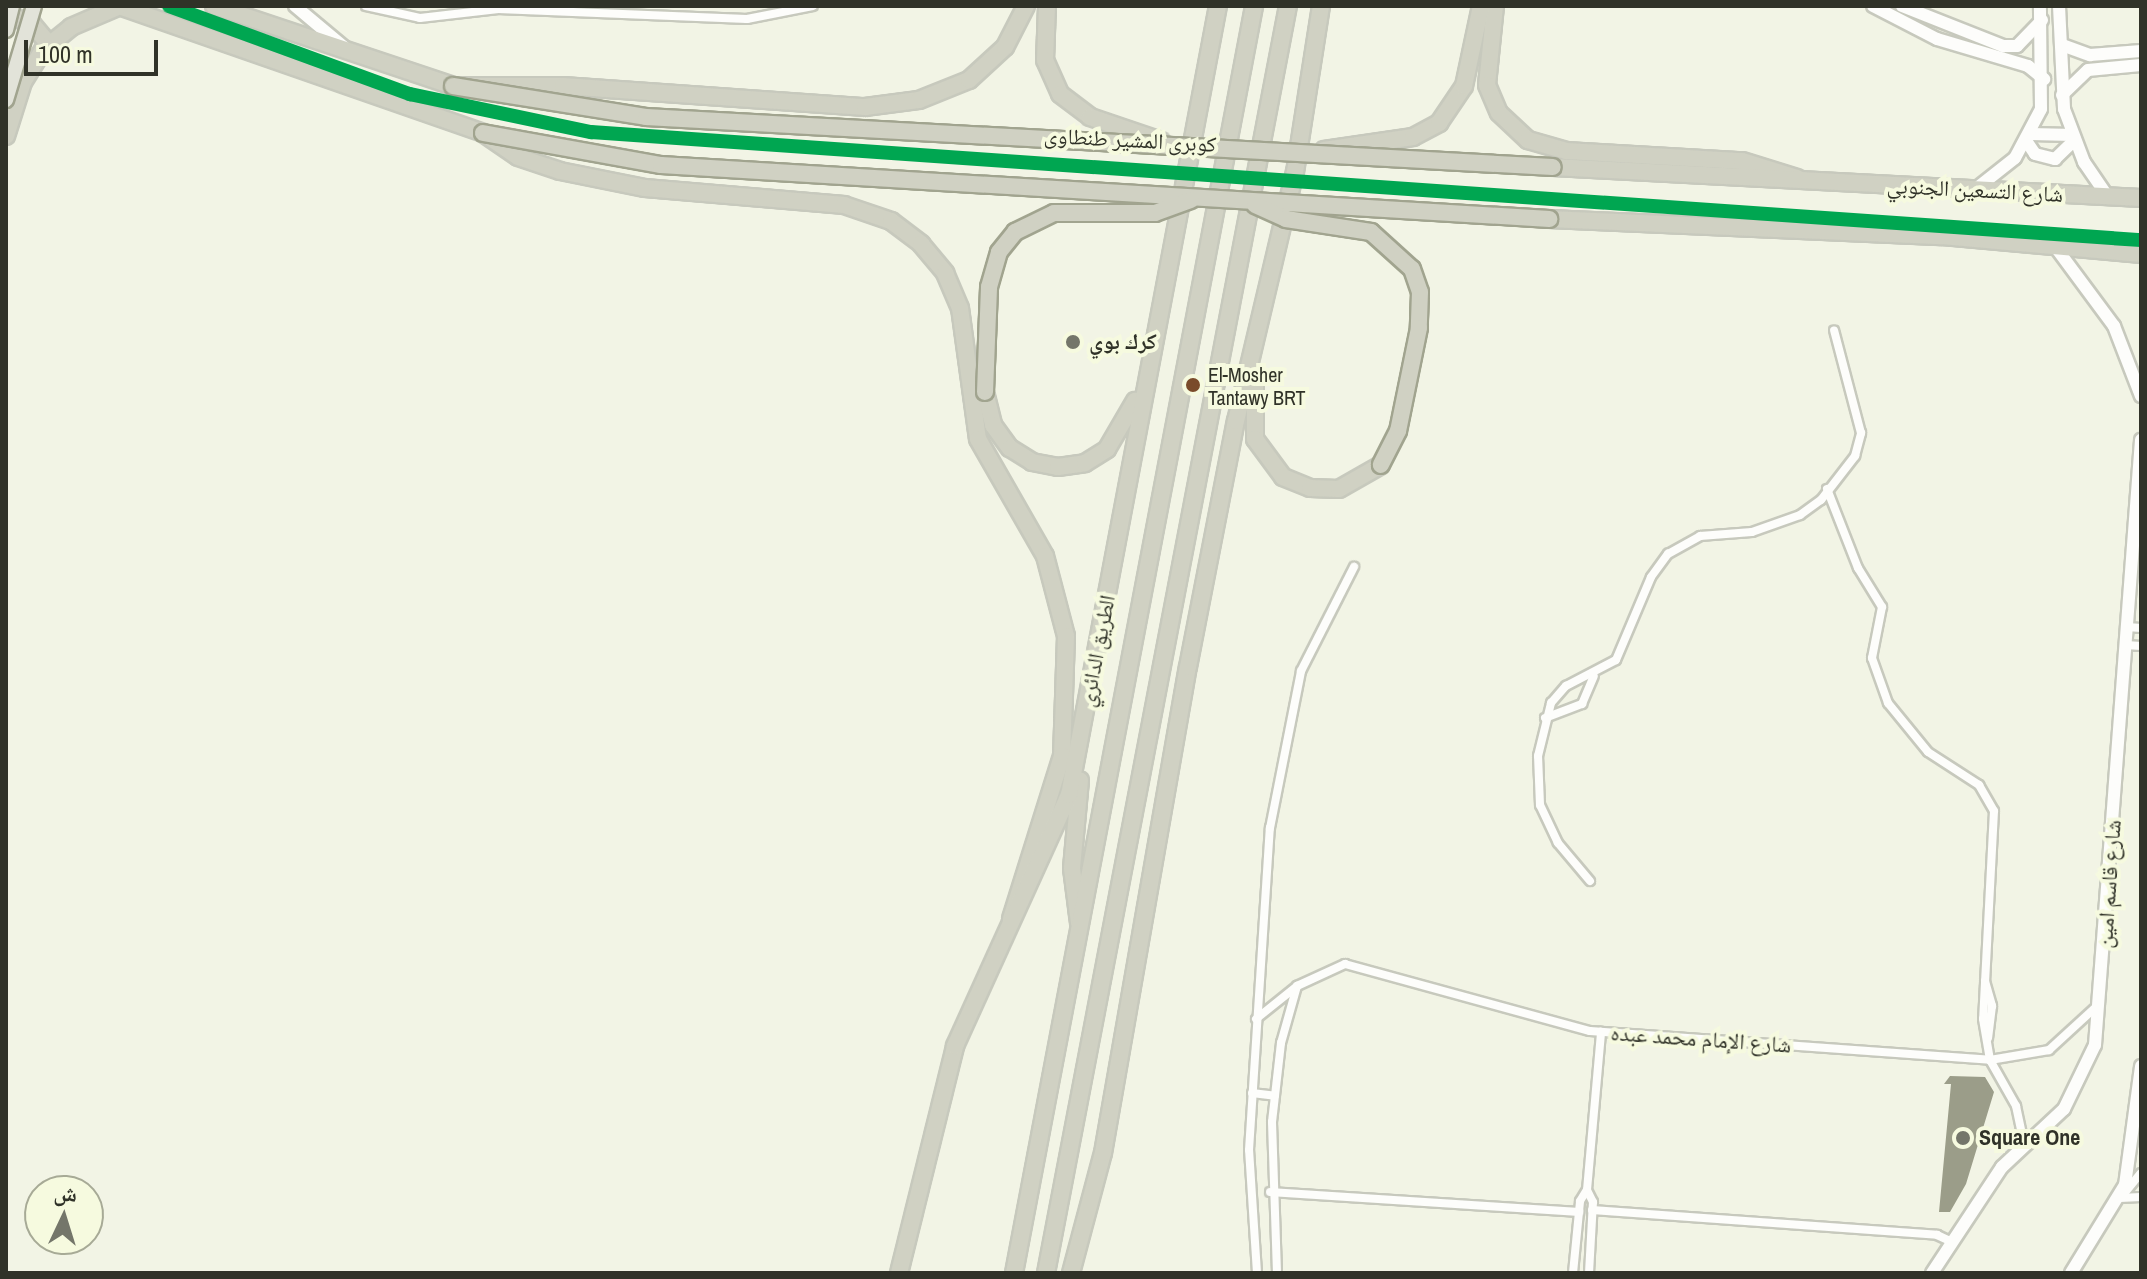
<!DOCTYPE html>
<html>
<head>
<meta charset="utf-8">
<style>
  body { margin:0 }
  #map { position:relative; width:2147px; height:1279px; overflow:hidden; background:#f2f4e5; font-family:"Archivo Narrow","Noto Naskh Arabic",sans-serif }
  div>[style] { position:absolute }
  .building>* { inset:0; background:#9b9d89 }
  .roads { filter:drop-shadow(2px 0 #c7c9bd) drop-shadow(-2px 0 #c7c9bd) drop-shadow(0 2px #c7c9bd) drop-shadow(0 -2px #c7c9bd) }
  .street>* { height:8px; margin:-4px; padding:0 4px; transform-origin:4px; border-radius:4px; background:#fdfdfb }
  .secondary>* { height:12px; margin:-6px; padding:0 6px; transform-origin:6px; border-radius:6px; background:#fdfdfb }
  .highway>* { height:16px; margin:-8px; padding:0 8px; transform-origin:8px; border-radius:8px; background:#d0d1c3 }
  .bridges { filter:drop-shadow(2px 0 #a1a48f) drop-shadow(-2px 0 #a1a48f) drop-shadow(0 2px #a1a48f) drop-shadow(0 -2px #a1a48f) }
  .primary-bridge>* { height:14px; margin:-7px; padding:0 7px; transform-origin:7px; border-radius:7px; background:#e2e3d9 }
  .highway-bridge>* { height:16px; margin:-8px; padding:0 8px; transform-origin:8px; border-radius:8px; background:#d0d1c3 }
  .metro-1>* { height:14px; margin:-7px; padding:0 7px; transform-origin:7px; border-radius:7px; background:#00a651 }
  .dots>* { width:22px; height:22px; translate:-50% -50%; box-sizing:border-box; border:4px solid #f6fadf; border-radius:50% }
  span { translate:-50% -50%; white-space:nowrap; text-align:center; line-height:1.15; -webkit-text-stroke:8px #f6fadf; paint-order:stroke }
  .bus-label { font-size:20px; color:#303228 }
  .left { translate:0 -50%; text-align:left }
  .street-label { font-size:22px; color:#303228 }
  .poi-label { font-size:22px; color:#303228; font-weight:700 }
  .frame { position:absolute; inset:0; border:8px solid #303228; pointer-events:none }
  .north { position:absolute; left:24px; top:1175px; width:80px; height:80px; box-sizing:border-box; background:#f6fadf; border:2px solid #a7aa96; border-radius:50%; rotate:4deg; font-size:22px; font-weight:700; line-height:32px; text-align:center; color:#303228 }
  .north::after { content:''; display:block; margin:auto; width:28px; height:36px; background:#74766a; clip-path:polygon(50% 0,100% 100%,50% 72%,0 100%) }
  .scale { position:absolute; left:24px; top:40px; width:134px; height:36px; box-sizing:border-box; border:4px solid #303228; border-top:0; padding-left:10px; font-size:24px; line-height:28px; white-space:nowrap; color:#303228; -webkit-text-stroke:6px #f6fadf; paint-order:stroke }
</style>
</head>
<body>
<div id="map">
  <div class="building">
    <div style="clip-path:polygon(1950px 1076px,1985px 1077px,1994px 1092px,1966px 1184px,1950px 1212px,1939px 1212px,1951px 1084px,1944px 1084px)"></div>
  </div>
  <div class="roads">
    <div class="street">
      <div style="left:366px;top:6px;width:55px;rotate:12.5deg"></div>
      <div style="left:420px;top:18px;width:79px;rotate:-6.6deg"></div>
      <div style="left:498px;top:9px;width:249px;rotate:2.3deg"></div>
      <div style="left:747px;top:19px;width:67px;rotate:-11.1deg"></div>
      <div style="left:1827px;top:489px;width:85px;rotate:68.6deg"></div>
      <div style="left:1858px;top:568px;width:46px;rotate:58.4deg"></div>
      <div style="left:1882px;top:607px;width:52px;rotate:101.1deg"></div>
      <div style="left:1872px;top:658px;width:48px;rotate:70.4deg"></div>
      <div style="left:1888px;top:703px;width:63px;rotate:50.8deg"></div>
      <div style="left:1928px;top:752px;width:61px;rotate:32.9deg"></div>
      <div style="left:1979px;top:785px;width:30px;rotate:60deg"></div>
      <div style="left:1994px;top:811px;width:208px;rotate:93deg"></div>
      <div style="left:1983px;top:1019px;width:42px;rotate:80.3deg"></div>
      <div style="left:1990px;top:1060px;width:53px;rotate:60.5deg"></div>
      <div style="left:2016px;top:1106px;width:40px;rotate:78deg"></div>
      <div style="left:2127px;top:627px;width:14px;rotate:4deg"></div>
      <div style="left:2126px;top:645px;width:15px;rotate:4deg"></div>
      <div style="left:1545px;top:718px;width:40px;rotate:-21deg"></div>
      <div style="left:1582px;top:704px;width:30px;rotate:-67deg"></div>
      <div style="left:1590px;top:881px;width:50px;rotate:-130.1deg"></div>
      <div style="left:1558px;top:843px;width:42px;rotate:-115.3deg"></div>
      <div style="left:1540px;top:805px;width:49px;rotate:-92.3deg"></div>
      <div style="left:1538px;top:756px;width:55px;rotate:-76.2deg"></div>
      <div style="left:1551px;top:703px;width:23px;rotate:-49deg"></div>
      <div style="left:1566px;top:686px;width:56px;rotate:-27.5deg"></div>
      <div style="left:1616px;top:660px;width:90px;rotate:-67.1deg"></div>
      <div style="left:1651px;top:577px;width:29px;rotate:-54deg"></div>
      <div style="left:1668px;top:554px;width:37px;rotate:-29deg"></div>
      <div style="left:1700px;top:536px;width:52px;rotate:-4.4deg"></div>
      <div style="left:1752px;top:532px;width:51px;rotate:-19.5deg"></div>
      <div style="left:1800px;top:515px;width:26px;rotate:-36deg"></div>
      <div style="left:1821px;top:500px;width:56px;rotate:-52.3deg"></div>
      <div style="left:1855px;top:456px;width:24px;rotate:-75deg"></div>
      <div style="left:1861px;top:433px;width:106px;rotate:-104.7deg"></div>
      <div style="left:1985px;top:981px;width:26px;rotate:74deg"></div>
      <div style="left:1992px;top:1006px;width:32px;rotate:97deg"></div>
      <div style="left:1256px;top:1019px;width:53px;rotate:-38.8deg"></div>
      <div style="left:1297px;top:986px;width:53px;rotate:-24.6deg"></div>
      <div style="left:1345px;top:964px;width:254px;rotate:15.3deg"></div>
      <div style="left:1590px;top:1031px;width:401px;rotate:4.1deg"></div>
      <div style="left:1990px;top:1060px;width:60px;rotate:-9.6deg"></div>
      <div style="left:2049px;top:1050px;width:65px;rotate:-42.5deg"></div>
      <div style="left:1252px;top:1093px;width:23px;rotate:7deg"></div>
      <div style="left:1270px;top:1192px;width:310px;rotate:3.7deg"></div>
      <div style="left:2123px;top:1195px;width:28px;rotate:-51deg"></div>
      <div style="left:2120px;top:1198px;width:21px;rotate:-3deg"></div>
      <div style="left:1592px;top:1210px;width:346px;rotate:4.1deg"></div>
      <div style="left:1937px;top:1235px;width:17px;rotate:25deg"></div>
      <div style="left:1257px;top:1273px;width:123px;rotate:-93.7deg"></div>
      <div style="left:1249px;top:1150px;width:323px;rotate:-86.3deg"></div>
      <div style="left:1270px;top:828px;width:160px;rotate:-78.8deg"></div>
      <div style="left:1301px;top:671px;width:117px;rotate:-63deg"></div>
      <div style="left:1277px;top:1273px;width:151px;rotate:-91.9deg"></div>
      <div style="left:1272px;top:1122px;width:80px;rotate:-83.5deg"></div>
      <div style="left:1281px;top:1043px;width:59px;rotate:-74.3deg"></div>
      <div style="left:1573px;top:1273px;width:72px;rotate:-84.4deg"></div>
      <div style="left:1580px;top:1201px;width:13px;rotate:-58deg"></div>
      <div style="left:1589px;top:1273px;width:71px;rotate:-86.8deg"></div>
      <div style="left:1593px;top:1202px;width:13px;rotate:-117deg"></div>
      <div style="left:1587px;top:1190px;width:159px;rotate:-84.9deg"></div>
    </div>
    <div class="secondary">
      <div style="left:295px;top:6px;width:64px;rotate:39.9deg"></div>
      <div style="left:1873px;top:6px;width:72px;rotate:27.3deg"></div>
      <div style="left:1937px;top:39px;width:95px;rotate:16.5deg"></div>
      <div style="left:2028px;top:66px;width:21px;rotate:39deg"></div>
      <div style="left:1902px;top:6px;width:109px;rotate:21.6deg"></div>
      <div style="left:2003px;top:46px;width:14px"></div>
      <div style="left:2017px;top:46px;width:36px;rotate:-46deg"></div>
      <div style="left:2059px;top:6px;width:103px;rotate:87.2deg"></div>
      <div style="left:2064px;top:109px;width:57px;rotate:69.3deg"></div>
      <div style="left:2084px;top:162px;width:42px;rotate:55.6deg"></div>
      <div style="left:2062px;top:45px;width:30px;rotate:20deg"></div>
      <div style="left:2090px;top:55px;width:51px;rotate:-4.5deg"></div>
      <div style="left:2062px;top:95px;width:36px;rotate:-44deg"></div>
      <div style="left:2088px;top:70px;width:53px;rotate:-5.4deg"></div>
      <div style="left:2031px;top:134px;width:42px;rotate:1.4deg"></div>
      <div style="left:2027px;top:142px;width:14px;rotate:56deg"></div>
      <div style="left:2035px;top:154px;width:21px;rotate:14deg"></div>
      <div style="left:2055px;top:159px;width:28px;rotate:-44deg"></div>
      <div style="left:1977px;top:188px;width:48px;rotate:-38.3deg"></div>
      <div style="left:2015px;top:158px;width:55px;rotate:-62deg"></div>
      <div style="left:2041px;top:109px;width:103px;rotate:-90.6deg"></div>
      <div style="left:2054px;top:245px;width:101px;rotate:53.5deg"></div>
      <div style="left:2114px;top:326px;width:75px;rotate:68.9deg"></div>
      <div style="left:1932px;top:1273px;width:127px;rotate:-56.6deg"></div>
      <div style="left:2002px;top:1167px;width:85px;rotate:-43.1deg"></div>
      <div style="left:2064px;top:1109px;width:71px;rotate:-64.2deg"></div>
      <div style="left:2095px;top:1045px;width:607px;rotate:-85.65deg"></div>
      <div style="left:2071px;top:1273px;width:103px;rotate:-58.5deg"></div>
      <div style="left:2125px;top:1185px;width:120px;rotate:-82.3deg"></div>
    </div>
    <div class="highway">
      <div style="left:119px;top:6px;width:386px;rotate:19.2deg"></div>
      <div style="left:483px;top:133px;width:42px;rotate:34.4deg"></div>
      <div style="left:518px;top:157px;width:44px;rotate:18.4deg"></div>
      <div style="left:560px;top:171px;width:87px;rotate:11.3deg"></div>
      <div style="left:645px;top:188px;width:200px;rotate:4.9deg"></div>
      <div style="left:844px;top:205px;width:50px;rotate:18.8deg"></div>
      <div style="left:891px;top:221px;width:38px;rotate:37deg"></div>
      <div style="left:921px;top:244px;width:38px;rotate:50deg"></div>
      <div style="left:945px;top:273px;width:38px;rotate:67deg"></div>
      <div style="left:960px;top:308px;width:132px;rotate:82.2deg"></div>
      <div style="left:978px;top:439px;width:135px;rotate:60.2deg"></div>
      <div style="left:1045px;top:556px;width:83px;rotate:75.3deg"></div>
      <div style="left:1066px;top:636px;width:120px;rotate:91.9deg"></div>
      <div style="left:1062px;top:756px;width:171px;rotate:107.4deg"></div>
      <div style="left:214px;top:6px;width:252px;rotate:18.5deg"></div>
      <div style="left:453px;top:86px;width:110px"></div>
      <div style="left:563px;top:86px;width:303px;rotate:4deg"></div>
      <div style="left:865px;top:107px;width:54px;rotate:-7.4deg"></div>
      <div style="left:919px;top:100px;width:54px;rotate:-21.8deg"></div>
      <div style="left:969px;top:80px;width:49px;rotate:-42.5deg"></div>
      <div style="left:1005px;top:47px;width:46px;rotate:-62.9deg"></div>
      <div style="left:1047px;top:6px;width:54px;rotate:92.1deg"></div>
      <div style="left:1045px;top:60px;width:37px;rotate:66deg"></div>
      <div style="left:1060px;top:94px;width:38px;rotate:37deg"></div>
      <div style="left:1090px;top:117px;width:75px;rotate:18.7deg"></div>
      <div style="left:1495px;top:6px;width:79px;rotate:95.8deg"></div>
      <div style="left:1487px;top:85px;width:30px;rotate:67deg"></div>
      <div style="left:1499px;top:113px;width:40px;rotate:43deg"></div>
      <div style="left:1528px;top:140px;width:40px;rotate:16deg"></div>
      <div style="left:1566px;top:151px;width:176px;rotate:3.3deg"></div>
      <div style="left:1742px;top:161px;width:58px;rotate:17.2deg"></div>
      <div style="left:6px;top:14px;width:28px;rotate:21deg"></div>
      <div style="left:32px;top:24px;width:26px;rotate:50deg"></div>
      <div style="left:6px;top:136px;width:57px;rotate:-72.5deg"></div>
      <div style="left:23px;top:82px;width:38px;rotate:-58deg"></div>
      <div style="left:43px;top:50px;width:36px;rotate:-39deg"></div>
      <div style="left:71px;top:27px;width:53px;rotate:-23.2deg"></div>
      <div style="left:1324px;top:150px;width:90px;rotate:-8.3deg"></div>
      <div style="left:1413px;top:137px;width:30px;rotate:-28deg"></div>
      <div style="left:1439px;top:123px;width:45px;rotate:-56deg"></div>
      <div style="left:1464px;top:86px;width:82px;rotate:-78deg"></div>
      <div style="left:1553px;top:167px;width:589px;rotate:3.02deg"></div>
      <div style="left:1549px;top:219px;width:393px;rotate:2.5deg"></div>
      <div style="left:1942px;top:236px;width:200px;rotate:5.2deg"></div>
      <div style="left:1255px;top:381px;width:58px;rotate:90deg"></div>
      <div style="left:1255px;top:439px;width:47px;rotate:53.6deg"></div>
      <div style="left:1283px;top:477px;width:29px;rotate:22deg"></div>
      <div style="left:1310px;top:488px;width:29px;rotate:2deg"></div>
      <div style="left:1339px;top:489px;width:48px;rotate:-29.7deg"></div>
      <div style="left:985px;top:392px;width:34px;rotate:76deg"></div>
      <div style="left:993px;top:425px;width:29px;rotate:54deg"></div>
      <div style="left:1010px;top:448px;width:26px;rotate:32deg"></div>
      <div style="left:1032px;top:462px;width:26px;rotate:11deg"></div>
      <div style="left:1058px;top:467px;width:27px;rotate:-8deg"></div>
      <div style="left:1085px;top:463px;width:26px;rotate:-32deg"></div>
      <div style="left:1107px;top:449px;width:56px;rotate:-59.7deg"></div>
      <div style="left:1079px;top:923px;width:55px;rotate:-97.3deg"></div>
      <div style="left:1072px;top:868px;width:88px;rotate:-84.8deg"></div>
      <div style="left:899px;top:1273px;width:234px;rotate:-76.1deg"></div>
      <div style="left:955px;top:1046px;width:276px;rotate:-65.6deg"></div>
      <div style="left:1069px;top:795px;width:803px;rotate:-79.31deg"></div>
      <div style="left:1014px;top:1273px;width:1290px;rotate:-79.27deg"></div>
      <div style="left:1046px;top:1273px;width:1290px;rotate:-79.19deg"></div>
      <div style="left:1071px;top:1273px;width:124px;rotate:-75.1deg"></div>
      <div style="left:1103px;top:1153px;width:493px;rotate:-80.1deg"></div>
      <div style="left:1188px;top:667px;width:251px;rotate:-79deg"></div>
      <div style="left:1236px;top:421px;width:256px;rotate:-76.7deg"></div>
      <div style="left:1295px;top:172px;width:168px;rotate:-81.1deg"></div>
    </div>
  </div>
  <div class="bridges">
    <div class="primary-bridge">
      <div style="left:6px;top:30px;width:25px;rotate:-76deg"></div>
      <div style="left:6px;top:100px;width:98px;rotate:-73.4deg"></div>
    </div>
    <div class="highway-bridge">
      <div style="left:453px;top:86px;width:195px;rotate:9.1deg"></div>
      <div style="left:646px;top:117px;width:908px;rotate:3.16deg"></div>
      <div style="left:483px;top:133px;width:181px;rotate:10.2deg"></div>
      <div style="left:661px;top:165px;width:890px;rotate:3.48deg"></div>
      <div style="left:1255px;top:205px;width:34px;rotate:24deg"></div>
      <div style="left:1286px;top:219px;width:86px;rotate:8.7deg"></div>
      <div style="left:1371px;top:232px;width:55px;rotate:42.1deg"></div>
      <div style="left:1412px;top:269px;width:24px;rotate:71deg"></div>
      <div style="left:1420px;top:292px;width:36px;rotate:92deg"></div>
      <div style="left:1419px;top:328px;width:105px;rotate:101.5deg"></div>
      <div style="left:1398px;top:431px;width:38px;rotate:117deg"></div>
      <div style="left:985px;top:392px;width:105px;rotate:-87.8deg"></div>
      <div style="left:989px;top:287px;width:36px;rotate:-74deg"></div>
      <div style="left:999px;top:252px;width:26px;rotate:-51deg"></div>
      <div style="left:1015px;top:232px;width:43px;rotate:-26deg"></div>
      <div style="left:1054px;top:213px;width:101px"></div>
      <div style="left:1155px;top:213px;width:38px;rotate:-20deg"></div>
    </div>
  </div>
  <div class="metro-1">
    <div style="left:169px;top:6px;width:257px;rotate:20.1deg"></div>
    <div style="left:410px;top:94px;width:185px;rotate:11.9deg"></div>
    <div style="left:591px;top:132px;width:1554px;rotate:3.99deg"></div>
  </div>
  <div class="dots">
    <div style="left:1073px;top:342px;background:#74766a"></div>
    <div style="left:1193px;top:385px;background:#7a4b2a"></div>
    <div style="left:1963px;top:1138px;background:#74766a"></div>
  </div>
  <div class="bus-label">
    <span class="left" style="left:1208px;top:386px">El-Mosher<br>Tantawy BRT</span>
  </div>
  <div class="street-label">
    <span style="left:1130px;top:140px;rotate:3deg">كوبرى المشير طنطاوى</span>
    <span style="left:1975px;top:190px;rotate:3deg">شارع التسعين الجنوبي</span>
    <span style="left:1097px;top:651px;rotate:-79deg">الطريق الدائري</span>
    <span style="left:2109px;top:884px;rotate:-86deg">شارع قاسم امين</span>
    <span style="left:1701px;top:1039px;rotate:4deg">شارع الإمام محمد عبده</span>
  </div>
  <div class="poi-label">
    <span class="left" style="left:1089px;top:342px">كرك بوي</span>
    <span class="left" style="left:1979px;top:1138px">Square One</span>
  </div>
  <div class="frame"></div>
  <div class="north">ش</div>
  <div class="scale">100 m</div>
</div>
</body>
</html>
